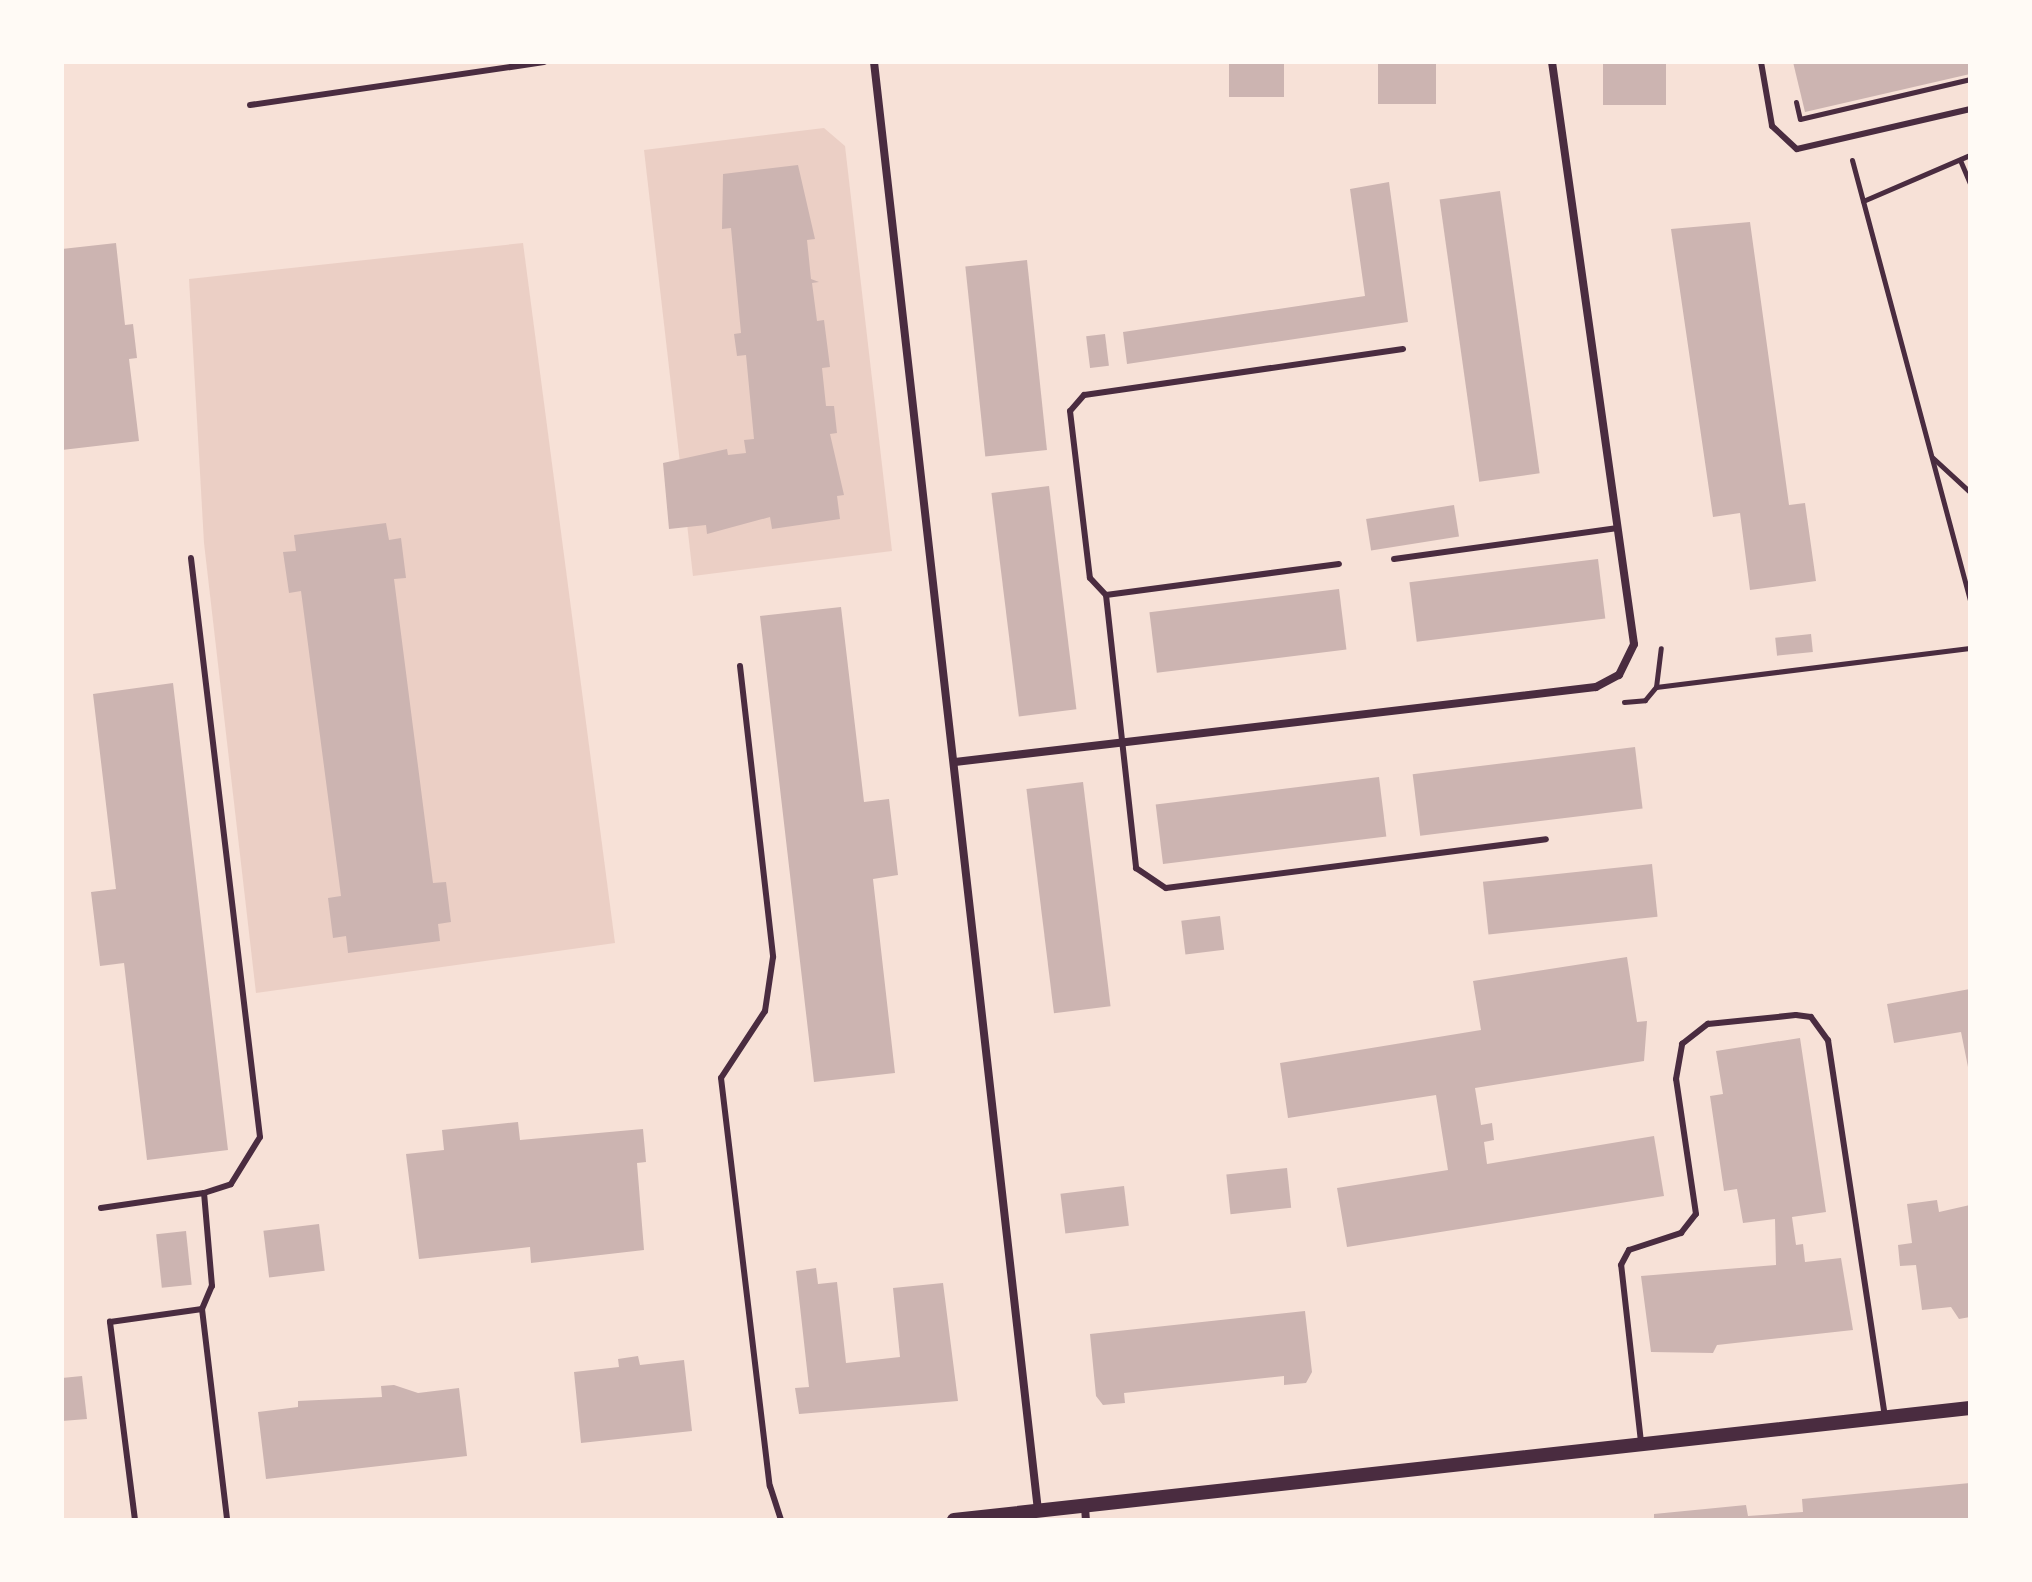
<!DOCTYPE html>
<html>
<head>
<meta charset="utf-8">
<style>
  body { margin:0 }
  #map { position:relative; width:2032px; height:1582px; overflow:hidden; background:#f7e1d7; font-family:Barlow,sans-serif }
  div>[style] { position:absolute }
  .green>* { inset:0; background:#ebcfc5 }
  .building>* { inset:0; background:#ccb4b1; transform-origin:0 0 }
  .path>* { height:5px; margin:-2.5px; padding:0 2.5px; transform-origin:2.5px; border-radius:2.5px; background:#4a2c40 }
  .service>* { height:6px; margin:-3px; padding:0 3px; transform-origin:3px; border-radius:3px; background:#4a2c40 }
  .minor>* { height:8px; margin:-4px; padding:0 4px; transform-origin:4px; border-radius:4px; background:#4a2c40 }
  .tertiary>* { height:14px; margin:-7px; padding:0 7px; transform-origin:7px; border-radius:7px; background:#4a2c40 }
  span { translate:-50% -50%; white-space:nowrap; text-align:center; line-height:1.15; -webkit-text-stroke:6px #fffaf5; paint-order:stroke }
  .frame { position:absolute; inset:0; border:64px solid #fffaf5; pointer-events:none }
</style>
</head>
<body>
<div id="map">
  <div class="green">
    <div style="clip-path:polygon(824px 128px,845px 146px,892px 551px,693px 576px,644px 150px)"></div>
    <div style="clip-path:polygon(523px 243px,615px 943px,256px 993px,204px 543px,189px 279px)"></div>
  </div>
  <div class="building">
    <div style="left:1229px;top:62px;width:55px;height:35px"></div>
    <div style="left:1378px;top:62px;width:58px;height:42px"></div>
    <div style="left:1603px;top:62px;width:63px;height:43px"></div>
    <div style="clip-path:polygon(1793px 62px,1970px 62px,1970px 74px,1805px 112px)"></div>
    <div style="clip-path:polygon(798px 165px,815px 239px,807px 240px,811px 279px,819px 282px,812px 283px,817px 321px,824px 320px,830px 367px,822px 368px,826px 406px,834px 406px,837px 433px,830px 434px,844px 495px,837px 496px,840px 519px,772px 529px,770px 517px,707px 534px,706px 525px,669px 529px,663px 463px,727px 449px,728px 455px,746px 453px,744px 440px,754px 439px,746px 355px,737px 356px,734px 334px,741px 333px,731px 228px,722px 229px,723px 174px)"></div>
    <div style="clip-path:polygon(1389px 182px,1408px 322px,1127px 364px,1123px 332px,1365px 296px,1350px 189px)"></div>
    <div style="left:1500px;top:191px;width:285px;height:61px;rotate:82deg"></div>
    <div style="clip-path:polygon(1750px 222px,1789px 505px,1805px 503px,1816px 581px,1750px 590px,1740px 513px,1713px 517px,1671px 229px)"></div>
    <div style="clip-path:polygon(116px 243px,125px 325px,133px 324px,137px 358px,129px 359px,139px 441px,62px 450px,62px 249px)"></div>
    <div style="left:1027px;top:260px;width:191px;height:62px;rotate:84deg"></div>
    <div style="left:1105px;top:334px;width:32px;height:19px;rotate:83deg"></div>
    <div style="left:1049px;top:486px;width:225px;height:58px;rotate:83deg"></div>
    <div style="left:1454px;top:505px;width:32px;height:89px;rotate:81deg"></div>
    <div style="clip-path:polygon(386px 523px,389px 540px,401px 538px,406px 578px,394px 579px,433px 883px,446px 882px,451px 922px,438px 924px,440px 941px,348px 953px,346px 936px,333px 938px,328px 898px,341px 896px,301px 591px,289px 593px,283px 552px,296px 551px,294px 535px)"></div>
    <div style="left:1598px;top:559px;width:60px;height:190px;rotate:83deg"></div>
    <div style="left:1339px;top:589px;width:61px;height:191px;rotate:83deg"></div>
    <div style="clip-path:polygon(841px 607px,864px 802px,889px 799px,898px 875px,873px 879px,895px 1073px,814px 1082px,760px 616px)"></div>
    <div style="left:1811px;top:634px;width:18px;height:36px;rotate:84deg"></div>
    <div style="clip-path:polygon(173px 683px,228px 1150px,147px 1160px,124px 963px,100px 966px,91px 892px,116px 889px,93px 694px)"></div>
    <div style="left:1635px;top:747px;width:62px;height:224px;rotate:83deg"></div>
    <div style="left:1379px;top:777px;width:60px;height:225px;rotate:83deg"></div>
    <div style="left:1083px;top:782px;width:226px;height:57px;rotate:83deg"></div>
    <div style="left:1652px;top:864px;width:53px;height:170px;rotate:84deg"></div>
    <div style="left:1220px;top:916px;width:34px;height:39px;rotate:83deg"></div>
    <div style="clip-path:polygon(1627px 957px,1637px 1022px,1647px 1021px,1644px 1061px,1475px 1088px,1481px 1125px,1492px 1123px,1494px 1140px,1484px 1142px,1487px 1164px,1654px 1136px,1664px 1196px,1347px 1247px,1337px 1188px,1448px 1170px,1436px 1095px,1288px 1118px,1280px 1063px,1481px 1030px,1473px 981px)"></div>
    <div style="clip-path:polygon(1970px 989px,1970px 1077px,1961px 1032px,1894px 1043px,1887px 1004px)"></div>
    <div style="clip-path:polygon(1800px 1038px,1826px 1212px,1792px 1217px,1796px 1245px,1803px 1244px,1805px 1262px,1841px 1258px,1853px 1330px,1717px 1345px,1713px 1353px,1651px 1352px,1641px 1276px,1776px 1265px,1775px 1219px,1743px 1223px,1737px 1189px,1724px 1191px,1710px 1096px,1723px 1094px,1716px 1051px)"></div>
    <div style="clip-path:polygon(518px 1122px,520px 1140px,643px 1129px,646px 1162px,637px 1163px,644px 1250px,531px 1263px,530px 1247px,419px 1259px,406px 1154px,444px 1150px,442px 1130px)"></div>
    <div style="left:1287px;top:1168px;width:40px;height:61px;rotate:84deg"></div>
    <div style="left:1124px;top:1186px;width:40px;height:64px;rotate:83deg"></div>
    <div style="clip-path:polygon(1937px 1200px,1939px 1212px,1970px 1205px,1970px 1317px,1959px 1319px,1951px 1307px,1922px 1310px,1916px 1265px,1900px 1266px,1898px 1245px,1912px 1243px,1907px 1204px)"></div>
    <div style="left:319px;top:1224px;width:47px;height:56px;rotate:83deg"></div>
    <div style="left:186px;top:1231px;width:54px;height:30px;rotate:84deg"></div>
    <div style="clip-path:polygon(816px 1268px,818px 1284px,837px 1282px,846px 1363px,900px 1357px,893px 1288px,943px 1283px,958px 1401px,799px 1414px,795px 1388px,809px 1387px,796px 1271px)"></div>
    <div style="clip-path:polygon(1305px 1311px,1312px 1372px,1306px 1383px,1284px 1385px,1284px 1376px,1124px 1393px,1125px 1403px,1103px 1405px,1096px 1396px,1090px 1334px)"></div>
    <div style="clip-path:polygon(638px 1356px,640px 1365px,684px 1360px,692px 1431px,581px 1443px,574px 1372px,619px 1367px,618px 1359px)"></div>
    <div style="clip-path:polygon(82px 1376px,87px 1419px,62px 1421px,62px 1378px)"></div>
    <div style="clip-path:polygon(394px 1385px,418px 1393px,459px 1388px,467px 1456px,266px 1479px,258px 1412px,298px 1407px,298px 1401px,382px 1397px,381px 1386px)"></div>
    <div style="clip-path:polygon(1970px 1483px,1970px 1520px,1654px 1520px,1654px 1514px,1746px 1505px,1748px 1516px,1803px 1512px,1802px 1499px)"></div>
  </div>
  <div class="path">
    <div style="left:1796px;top:102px;width:17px;rotate:77deg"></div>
    <div style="left:1800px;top:119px;width:175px;rotate:-13.2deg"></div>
    <div style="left:1852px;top:160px;width:456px;rotate:75deg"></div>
    <div style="left:1960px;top:160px;width:25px;rotate:67deg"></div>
    <div style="left:1863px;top:201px;width:116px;rotate:-23.3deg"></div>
    <div style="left:1933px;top:458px;width:50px;rotate:42.6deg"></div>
    <div style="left:1656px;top:687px;width:316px;rotate:-7.1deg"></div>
    <div style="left:1624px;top:702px;width:21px;rotate:-5deg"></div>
    <div style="left:1645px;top:700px;width:17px;rotate:-50deg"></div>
    <div style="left:1656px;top:687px;width:39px;rotate:-83deg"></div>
  </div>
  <div class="service">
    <div style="left:1761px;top:62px;width:65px;rotate:80.2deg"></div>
    <div style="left:1772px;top:126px;width:34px;rotate:43deg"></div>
    <div style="left:1797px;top:149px;width:178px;rotate:-13deg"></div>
    <div style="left:250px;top:105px;width:297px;rotate:-8.3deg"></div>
    <div style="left:1403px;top:349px;width:322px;rotate:171.8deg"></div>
    <div style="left:1084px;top:395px;width:21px;rotate:131deg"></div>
    <div style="left:1070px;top:411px;width:168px;rotate:83.2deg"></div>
    <div style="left:1090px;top:578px;width:23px;rotate:47deg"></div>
    <div style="left:1106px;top:595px;width:275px;rotate:83.7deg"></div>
    <div style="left:1136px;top:868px;width:36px;rotate:34deg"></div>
    <div style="left:1166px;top:888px;width:383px;rotate:-7.3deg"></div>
    <div style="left:1394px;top:559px;width:224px;rotate:-7.9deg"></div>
    <div style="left:1106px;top:595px;width:235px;rotate:-7.6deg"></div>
    <div style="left:740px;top:666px;width:293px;rotate:83.5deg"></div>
    <div style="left:773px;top:957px;width:55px;rotate:98.4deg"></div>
    <div style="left:765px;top:1011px;width:80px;rotate:123.3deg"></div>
    <div style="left:721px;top:1078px;width:411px;rotate:83.2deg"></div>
    <div style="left:770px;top:1486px;width:36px;rotate:72deg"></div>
    <div style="left:101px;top:1208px;width:104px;rotate:-8.3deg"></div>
    <div style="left:202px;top:1309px;width:212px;rotate:83.2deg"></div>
    <div style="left:1641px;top:1442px;width:178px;rotate:-96.4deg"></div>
    <div style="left:1621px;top:1265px;width:17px;rotate:-62deg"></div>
    <div style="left:1629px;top:1250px;width:55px;rotate:-18.1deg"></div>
    <div style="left:1681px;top:1233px;width:24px;rotate:-52deg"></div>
    <div style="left:1696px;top:1214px;width:136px;rotate:-98.4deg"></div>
    <div style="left:1676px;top:1079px;width:36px;rotate:-80deg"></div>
    <div style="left:1682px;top:1044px;width:33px;rotate:-38deg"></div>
    <div style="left:1708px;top:1024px;width:88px;rotate:-5.8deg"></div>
    <div style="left:1796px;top:1015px;width:15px;rotate:8deg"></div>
    <div style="left:1811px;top:1017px;width:29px;rotate:54deg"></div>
    <div style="left:1828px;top:1040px;width:381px;rotate:81.4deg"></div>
    <div style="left:135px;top:1520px;width:200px;rotate:-97.2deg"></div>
    <div style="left:110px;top:1322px;width:93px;rotate:-8deg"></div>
    <div style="left:202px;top:1309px;width:25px;rotate:-67deg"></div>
    <div style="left:212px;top:1286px;width:93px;rotate:-94.9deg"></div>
    <div style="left:204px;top:1193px;width:28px;rotate:-18deg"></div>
    <div style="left:231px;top:1184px;width:55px;rotate:-58.3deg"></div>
    <div style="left:260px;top:1137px;width:583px;rotate:-96.8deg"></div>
  </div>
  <div class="minor">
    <div style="left:874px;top:62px;width:1458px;rotate:83.54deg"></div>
    <div style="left:955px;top:762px;width:645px;rotate:-6.67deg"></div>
    <div style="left:1596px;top:687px;width:26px;rotate:-28deg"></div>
    <div style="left:1619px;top:675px;width:34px;rotate:-64deg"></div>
    <div style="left:1634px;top:644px;width:588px;rotate:-98.02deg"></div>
    <div style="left:1085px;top:1507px;width:13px;rotate:86deg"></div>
  </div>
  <div class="tertiary">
    <div style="left:954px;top:1520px;width:1022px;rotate:-6.29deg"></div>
  </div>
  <div class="frame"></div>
</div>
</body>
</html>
